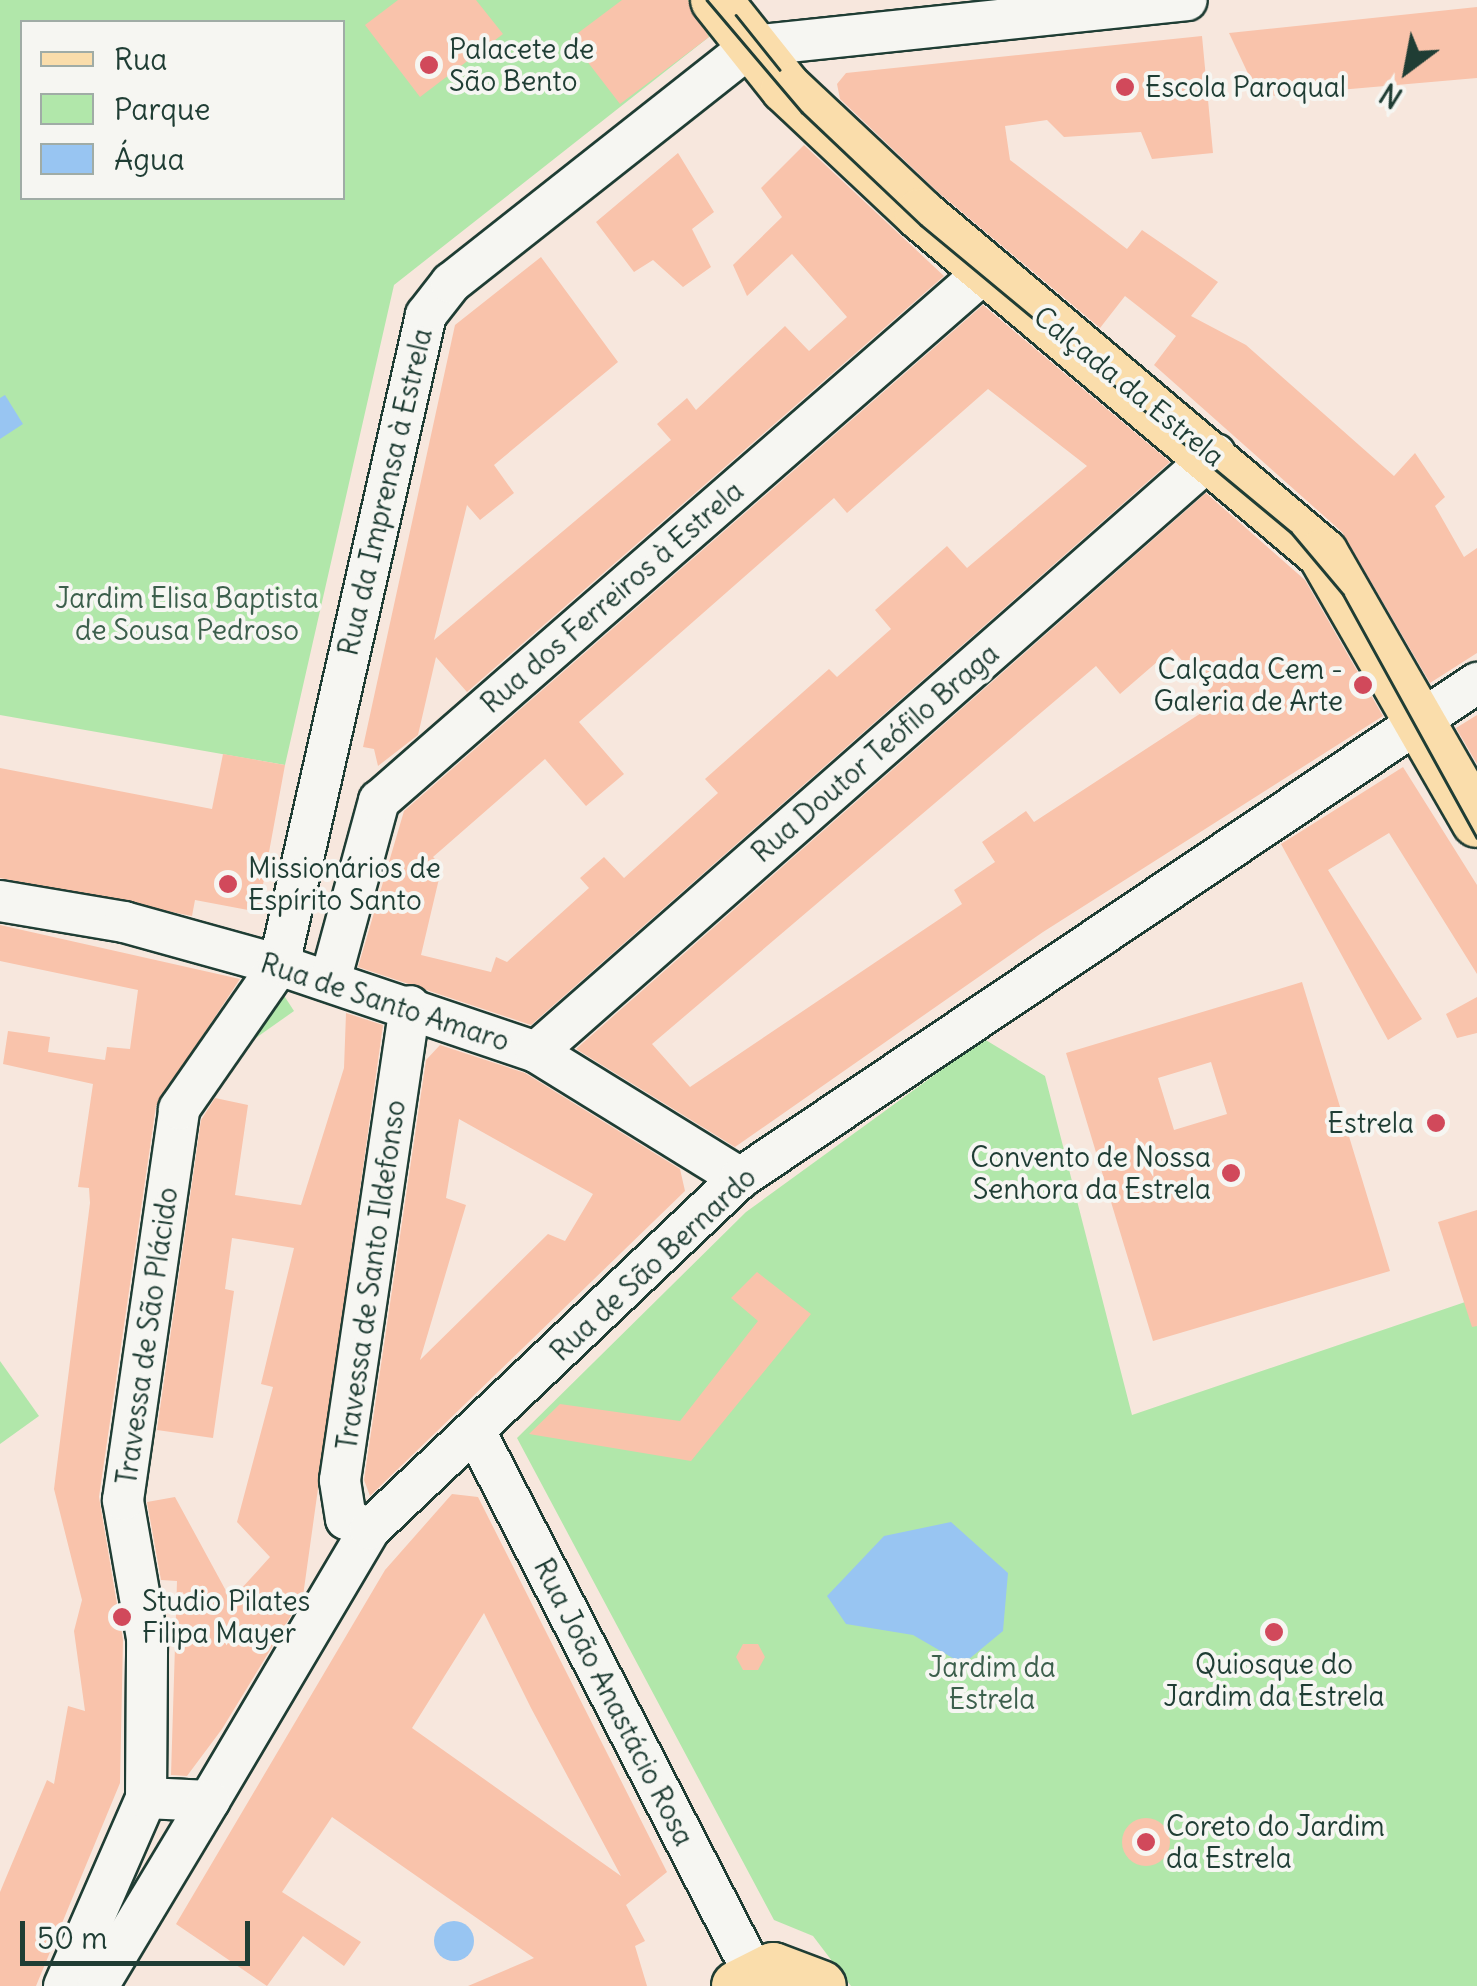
<!DOCTYPE html>
<html>
<head>
<meta charset="utf-8">
<style>
  body { margin:0 }
  #map { position:relative; width:1477px; height:1986px; overflow:hidden; background:#f7e7dd; font-family:Delius,sans-serif }
  div>[style] { position:absolute }
  .green>* { inset:0; background:#b1e7aa }
  .water>* { inset:0; background:#98c5f2 }
  .round { border-radius:50% }
  .building>* { inset:0; background:#f9c3ab }
  .roads { filter:drop-shadow(2px 0 #1f3d34) drop-shadow(-2px 0 #1f3d34) drop-shadow(0 2px #1f3d34) drop-shadow(0 -2px #1f3d34) }
  .minor>* { height:40px; margin:-20px; padding:0 20px; transform-origin:20px; border-radius:20px; background:#f6f6f2 }
  .major>* { height:50px; margin:-25px; padding:0 25px; transform-origin:25px; border-radius:25px; background:#faddab }
  .tram>* { height:2.5px; margin:-1.25px; padding:0 1.25px; transform-origin:1.25px; border-radius:1.25px; background:#1f3d34 }
  .dots>* { width:28px; height:28px; translate:-50% -50%; box-sizing:border-box; border:5px solid #f6f6f2; border-radius:50% }
  span { translate:-50% -50%; white-space:nowrap; text-align:center; line-height:1.15; -webkit-text-stroke:8px #f6f6f2; paint-order:stroke }
  .poi-label { font-size:28px; color:#1f3d34 }
  .left { translate:0 -50%; text-align:left }
  .right { translate:-100% -50%; text-align:right }
  .street-label { font-size:28px; color:#1f3d34 }
  .park-label { font-size:28px; color:#3c5f4c }
  .legend { position:absolute; left:20px; top:20px; width:325px; height:180px; box-sizing:border-box; background:#f6f6f2; border:2px solid #a0aca6; margin:0; padding:12px 18px; list-style:none; font-size:30px; color:#1f3d34 }
  .legend li { display:flex; align-items:center; gap:20px; height:50px }
  .legend b { width:50px; border:2px solid #a0aca6 }
  .north { position:absolute; left:1357px; top:20px; width:100px; height:100px; -webkit-text-stroke:8px #f6f6f2; paint-order:stroke; rotate:212deg; font-size:28px; font-weight:700; line-height:40px; text-align:center; color:#1f3d34 }
  .north::after { content:''; display:block; margin:auto; width:35px; height:45px; background:#1f3d34; clip-path:polygon(50% 0,100% 100%,50% 72%,0 100%) }
  .scale { position:absolute; left:20px; top:1921px; width:230px; height:45px; box-sizing:border-box; border:5px solid #1f3d34; border-top:0; padding-left:12px; font-size:30px; line-height:35px; white-space:nowrap; color:#1f3d34; -webkit-text-stroke:8px #f6f6f2; paint-order:stroke }
</style>
</head>
<body>
<div id="map">
  <div class="green">
    <div style="clip-path:polygon(evenodd,0 0,689px 0,714px 33px,394px 285px,285px 765px,0 715px,0 0,22px 22px,342px 22px,342px 198px,22px 198px,22px 22px)"></div>
    <div style="clip-path:polygon(283px 994px,294px 1011px,243px 1047px)"></div>
    <div style="clip-path:polygon(984px 1039px,1045px 1076px,1132px 1415px,1477px 1298px,1477px 1986px,851px 1986px,813px 1936px,774px 1920px,517px 1438px,746px 1212px)"></div>
    <div style="clip-path:polygon(0 1361px,39px 1416px,0 1444px)"></div>
  </div>
  <div class="water">
    <div style="clip-path:polygon(5px 395px,23px 424px,0 439px,0 398px)"></div>
    <div style="clip-path:polygon(951px 1522px,1008px 1573px,1003px 1631px,963px 1664px,913px 1635px,846px 1624px,827px 1596px,884px 1536px)"></div>
    <div class="round" style="left:434px;top:1921px;width:40px;height:40px"></div>
  </div>
  <div class="building">
    <div style="clip-path:polygon(398px 0,476px 0,503px 34px,420px 97px,365px 25px)"></div>
    <div style="clip-path:polygon(622px 0,688px 0,709px 37px,620px 104px,570px 39px)"></div>
    <div style="clip-path:polygon(1477px 7px,1477px 78px,1259px 97px,1229px 33px)"></div>
    <div style="clip-path:polygon(1202px 36px,1213px 153px,1152px 159px,1141px 132px,1064px 137px,1047px 120px,1005px 126px,1010px 160px,1127px 249px,1142px 230px,1218px 282px,1191px 316px,1246px 345px,1394px 476px,1415px 453px,1445px 497px,1435px 506px,1464px 557px,1477px 548px,1477px 653px,1430px 683px,1342px 532px,1154px 365px,1176px 336px,1125px 296px,1100px 328px,939px 193px,840px 99px,837px 84px,846px 73px)"></div>
    <div style="clip-path:polygon(804px 145px,944px 276px,467px 692px,436px 657px,418px 735px,378px 766px,374px 749px,363px 747px,455px 325px,541px 257px,618px 362px,494px 465px,514px 493px,480px 520px,467px 505px,434px 640px,671px 440px,657px 424px,687px 398px,696px 410px,785px 326px,809px 351px,847px 317px,792px 254px,747px 296px,733px 265px,782px 217px,761px 188px)"></div>
    <div style="clip-path:polygon(678px 153px,714px 212px,692px 229px,711px 267px,683px 287px,653px 260px,634px 272px,596px 222px)"></div>
    <div style="clip-path:polygon(evenodd,983px 305px,1170px 462px,531px 1025px,358px 967px,404px 811px,983px 305px,988px 389px,1087px 466px,967px 568px,947px 546px,875px 610px,891px 629px,837px 677px,829px 669px,705px 779px,718px 793px,624px 878px,604px 857px,580px 878px,589px 888px,507px 962px,496px 957px,491px 972px,421px 955px,442px 866px,433px 857px,545px 759px,586px 806px,624px 774px,579px 722px,834px 498px,847px 513px,988px 389px)"></div>
    <div style="clip-path:polygon(evenodd,1206px 493px,1305px 580px,1383px 716px,1043px 932px,735px 1147px,576px 1049px,1206px 493px,1172px 649px,1218px 702px,1034px 822px,1026px 811px,982px 842px,995px 862px,954px 890px,962px 904px,690px 1087px,652px 1044px,1096px 666px,1120px 694px,1172px 649px)"></div>
    <div style="clip-path:polygon(1477px 715px,1477px 764px,1456px 728px)"></div>
    <div style="clip-path:polygon(223px 754px,285px 765px,258px 912px,195px 900px,192px 916px,0 878px,0 768px,212px 809px)"></div>
    <div style="clip-path:polygon(1403px 767px,1477px 885px,1477px 974px,1389px 833px,1328px 870px,1422px 1019px,1388px 1040px,1281px 844px)"></div>
    <div style="clip-path:polygon(0 925px,240px 979px,156px 1106px,99px 1497px,123px 1640px,120px 1783px,36px 1986px,0 1986px,0 1892px,47px 1780px,54px 1784px,68px 1706px,85px 1711px,74px 1631px,82px 1600px,54px 1489px,90px 1203px,89px 1188px,78px 1187px,93px 1084px,3px 1064px,8px 1031px,50px 1037px,48px 1052px,105px 1060px,107px 1047px,130px 1049px,138px 990px,0 961px)"></div>
    <div style="clip-path:polygon(evenodd,1302px 982px,1390px 1271px,1153px 1341px,1066px 1053px,1302px 982px,1211px 1062px,1227px 1114px,1174px 1130px,1158px 1078px,1211px 1062px)"></div>
    <div style="clip-path:polygon(1477px 997px,1477px 1033px,1457px 1038px,1446px 1014px)"></div>
    <div style="clip-path:polygon(346px 1013px,383px 1025px,303px 1596px,222px 1729px,187px 1776px,171px 1775px,177px 1581px,161px 1580px,147px 1502px,175px 1497px,231px 1600px,270px 1557px,237px 1522px,273px 1387px,261px 1384px,294px 1248px,232px 1238px,225px 1289px,234px 1291px,213px 1438px,157px 1430px,201px 1120px,215px 1098px,248px 1105px,235px 1195px,301px 1205px,344px 1068px)"></div>
    <div style="clip-path:polygon(evenodd,440px 1045px,525px 1073px,680px 1169px,685px 1191px,370px 1496px,364px 1480px,426px 1060px,440px 1045px,459px 1119px,593px 1194px,565px 1241px,548px 1234px,420px 1360px,466px 1205px,446px 1198px,459px 1119px)"></div>
    <div style="clip-path:polygon(1477px 1210px,1477px 1326px,1472px 1327px,1438px 1222px)"></div>
    <div style="clip-path:polygon(757px 1272px,811px 1314px,691px 1461px,529px 1434px,560px 1404px,680px 1421px,758px 1321px,731px 1298px)"></div>
    <div style="clip-path:polygon(evenodd,452px 1494px,478px 1497px,667px 1872px,626px 1905px,645px 1941px,635px 1946px,647px 1986px,468px 1986px,534px 1958px,332px 1817px,282px 1892px,361px 1942px,344px 1966px,303px 1936px,267px 1986px,176px 1924px,385px 1570px,452px 1494px,484px 1613px,531px 1708px,621px 1876px,412px 1728px,484px 1613px)"></div>
    <div style="clip-path:polygon(743px 1644px,758px 1644px,765px 1657px,758px 1670px,743px 1670px,736px 1657px)"></div>
    <div class="round" style="left:1122px;top:1818px;width:48px;height:48px"></div>
  </div>
  <div class="roads">
    <div class="minor">
      <div style="left:0;top:901px;width:126px;rotate:9.6deg"></div>
      <div style="left:124px;top:922px;width:161px;rotate:15.5deg"></div>
      <div style="left:279px;top:965px;width:271px;rotate:18.7deg"></div>
      <div style="left:536px;top:1052px;width:240px;rotate:31.7deg"></div>
      <div style="left:330px;top:981px;width:187px;rotate:-74.8deg"></div>
      <div style="left:379px;top:801px;width:807px;rotate:-41.13deg"></div>
      <div style="left:536px;top:1052px;width:905px;rotate:-41.37deg"></div>
      <div style="left:475px;top:1431px;width:610px;rotate:62.81deg"></div>
      <div style="left:370px;top:1529px;width:26px;rotate:-157deg"></div>
      <div style="left:346px;top:1519px;width:39px;rotate:-99deg"></div>
      <div style="left:340px;top:1480px;width:479px;rotate:-81.6deg"></div>
      <div style="left:146px;top:1798px;width:63px;rotate:2.7deg"></div>
      <div style="left:209px;top:1801px;width:316px;rotate:-59.4deg"></div>
      <div style="left:370px;top:1529px;width:510px;rotate:-43.49deg"></div>
      <div style="left:740px;top:1178px;width:888px;rotate:-33.89deg"></div>
      <div style="left:64px;top:1986px;width:205px;rotate:-66.4deg"></div>
      <div style="left:146px;top:1798px;width:160px;rotate:-89.6deg"></div>
      <div style="left:147px;top:1638px;width:140px;rotate:-99.9deg"></div>
      <div style="left:123px;top:1500px;width:395px;rotate:-81.8deg"></div>
      <div style="left:179px;top:1109px;width:175px;rotate:-55.2deg"></div>
      <div style="left:279px;top:965px;width:666px;rotate:-77.26deg"></div>
      <div style="left:426px;top:315px;width:41px;rotate:-52deg"></div>
      <div style="left:451px;top:283px;width:382px;rotate:-38.3deg"></div>
      <div style="left:751px;top:46px;width:438px;rotate:-6deg"></div>
      <div style="left:98px;top:1986px;width:216px;rotate:-59deg"></div>
    </div>
    <div class="major">
      <div style="left:716px;top:0;width:112px;rotate:51.5deg"></div>
      <div style="left:786px;top:88px;width:184px;rotate:43.2deg"></div>
      <div style="left:920px;top:214px;width:527px;rotate:40.15deg"></div>
      <div style="left:1323px;top:554px;width:309px;rotate:60.1deg"></div>
      <div style="left:737px;top:1986px;width:40px;rotate:-26.6deg"></div>
      <div style="left:773px;top:1968px;width:51px;rotate:20.6deg"></div>
    </div>
  </div>
  <div class="tram">
    <div style="left:707px;top:0;width:147px;rotate:49.7deg"></div>
    <div style="left:802px;top:112px;width:164px;rotate:43.5deg"></div>
    <div style="left:921px;top:225px;width:481px;rotate:39.7deg"></div>
    <div style="left:1291px;top:532px;width:81px;rotate:50deg"></div>
    <div style="left:1343px;top:594px;width:278px;rotate:61.2deg"></div>
    <div style="left:736px;top:15px;width:70px;rotate:51.3deg"></div>
  </div>
  <div class="dots">
    <div style="left:429px;top:65px;background:#d1495b"></div>
    <div style="left:1125px;top:87px;background:#d1495b"></div>
    <div style="left:1363px;top:685px;background:#d1495b"></div>
    <div style="left:228px;top:884px;background:#d1495b"></div>
    <div style="left:1436px;top:1123px;background:#d1495b"></div>
    <div style="left:1231px;top:1173px;background:#d1495b"></div>
    <div style="left:122px;top:1617px;background:#d1495b"></div>
    <div style="left:1274px;top:1632px;background:#d1495b"></div>
    <div style="left:1146px;top:1842px;background:#d1495b"></div>
  </div>
  <div class="poi-label">
    <span class="left" style="left:449px;top:65px">Palacete de<br>São Bento</span>
    <span class="left" style="left:1145px;top:87px">Escola Paroqual</span>
    <span class="right" style="left:1343px;top:685px">Calçada Cem -<br>Galeria de Arte</span>
    <span class="left" style="left:248px;top:884px">Missionários de<br>Espírito Santo</span>
    <span class="right" style="left:1414px;top:1123px">Estrela</span>
    <span class="right" style="left:1211px;top:1173px">Convento de Nossa<br>Senhora da Estrela</span>
    <span class="left" style="left:142px;top:1617px">Studio Pilates<br>Filipa Mayer</span>
    <span style="left:1274px;top:1680px">Quiosque do<br>Jardim da Estrela</span>
    <span class="left" style="left:1166px;top:1842px">Coreto do Jardim<br>da Estrela</span>
  </div>
  <div class="street-label">
    <span style="left:1129px;top:386px;rotate:39deg">Calçada da Estrela</span>
    <span style="left:385px;top:492px;rotate:-77deg">Rua da Imprensa à Estrela</span>
    <span style="left:612px;top:597px;rotate:-41deg">Rua dos Ferreiros à Estrela</span>
    <span style="left:875px;top:753px;rotate:-41deg">Rua Doutor Teófilo Braga</span>
    <span style="left:385px;top:1002px;rotate:18deg">Rua de Santo Amaro</span>
    <span style="left:653px;top:1264px;rotate:-43deg">Rua de São Bernardo</span>
    <span style="left:371px;top:1275px;rotate:-82deg">Travessa de Santo Ildefonso</span>
    <span style="left:147px;top:1336px;rotate:-82deg">Travessa de São Plácido</span>
    <span style="left:614px;top:1702px;rotate:63deg">Rua João Anastácio Rosa</span>
  </div>
  <div class="park-label">
    <span style="left:187px;top:614px">Jardim Elisa Baptista<br>de Sousa Pedroso</span>
    <span style="left:992px;top:1683px">Jardim da<br>Estrela</span>
  </div>
  <ul class="legend">
  <li><b style="height:12px;background:#faddab"></b>Rua</li>
  <li><b style="height:28px;background:#b1e7aa"></b>Parque</li>
  <li><b style="height:28px;background:#98c5f2"></b>Água</li>
  </ul>
  <div class="north">N</div>
  <div class="scale">50 m</div>
</div>
</body>
</html>
